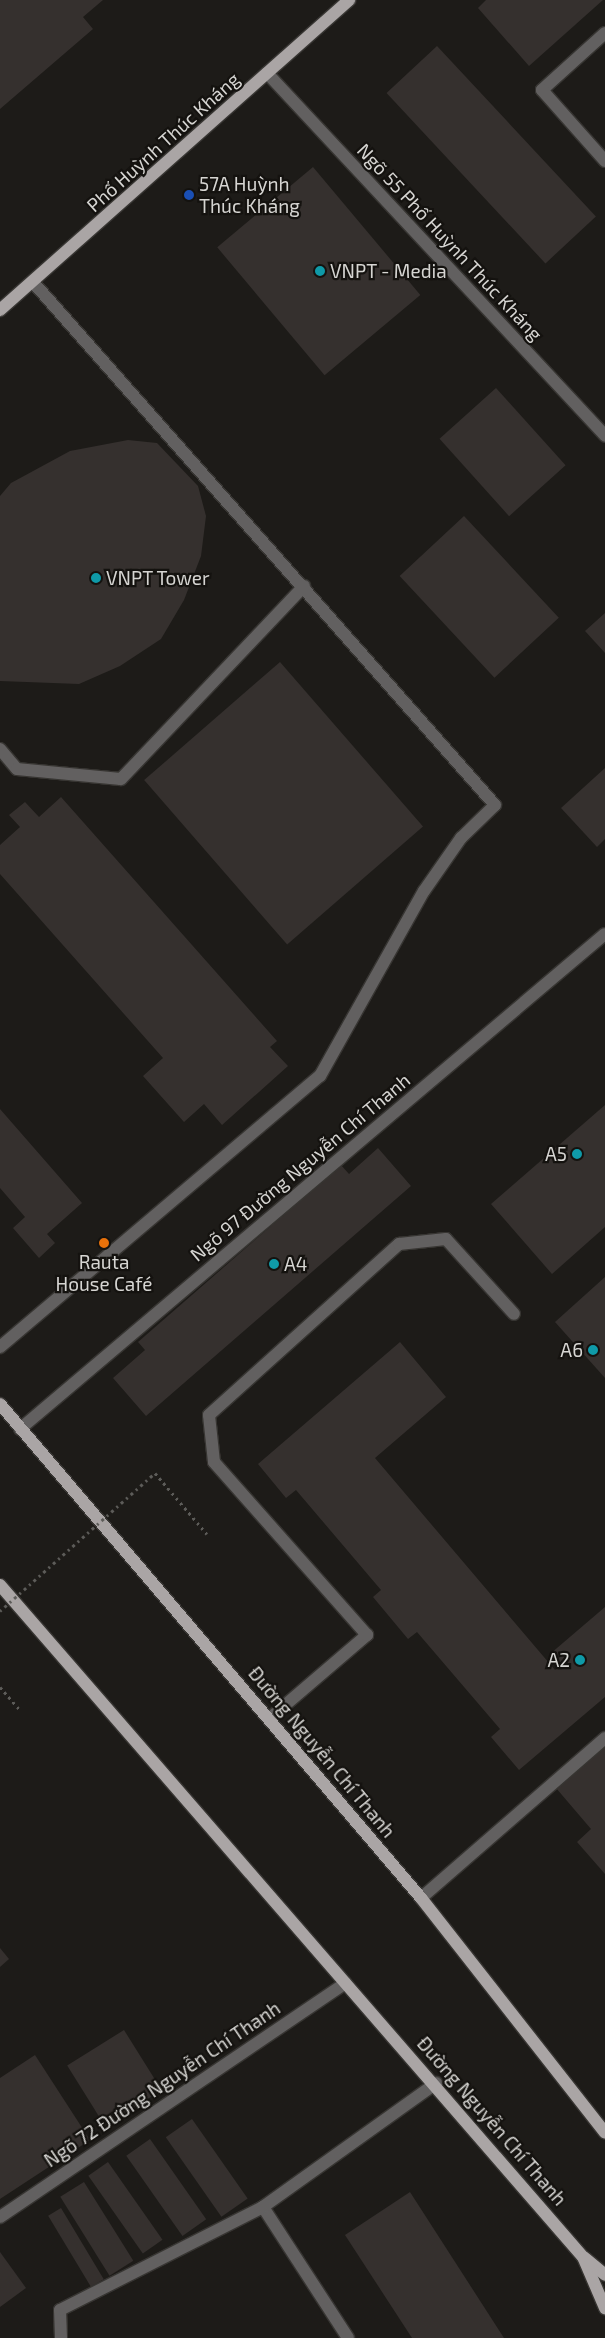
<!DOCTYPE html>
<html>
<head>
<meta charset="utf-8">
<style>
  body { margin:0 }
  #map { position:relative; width:605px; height:2338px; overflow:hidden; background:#1d1b18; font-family:"Exo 2",sans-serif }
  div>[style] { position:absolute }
  .building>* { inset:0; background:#35302e; transform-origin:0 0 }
  .path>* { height:3px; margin-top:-1.5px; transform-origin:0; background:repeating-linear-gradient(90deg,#5d5c59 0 2.5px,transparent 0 6.5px) }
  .roads { filter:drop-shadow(1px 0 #373532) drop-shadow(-1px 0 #373532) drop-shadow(0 1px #373532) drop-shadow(0 -1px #373532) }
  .minor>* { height:12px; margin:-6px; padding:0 6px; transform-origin:6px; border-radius:6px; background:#626060 }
  .major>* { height:12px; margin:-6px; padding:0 6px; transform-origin:6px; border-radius:6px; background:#aaa5a5 }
  .path-bridge>* { height:3px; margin-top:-1.5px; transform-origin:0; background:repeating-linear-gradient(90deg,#5d5c59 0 2.5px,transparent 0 6.5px) }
  .dots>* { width:14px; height:14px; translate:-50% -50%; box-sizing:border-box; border:2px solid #14120f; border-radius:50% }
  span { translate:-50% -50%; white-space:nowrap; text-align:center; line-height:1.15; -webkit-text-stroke:4.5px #14120f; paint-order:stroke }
  .street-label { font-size:19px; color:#d6d5d2 }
  .poi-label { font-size:19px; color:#d6d5d2 }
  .left { translate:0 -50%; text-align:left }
  .right { translate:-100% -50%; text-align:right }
</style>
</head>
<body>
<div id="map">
  <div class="building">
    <div style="clip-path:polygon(0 0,103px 0,83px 17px,93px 29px,0 109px)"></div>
    <div style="clip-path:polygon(486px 0,603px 0,529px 66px,478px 8px)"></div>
    <div style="left:437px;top:46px;width:233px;height:69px;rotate:47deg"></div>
    <div style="left:313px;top:167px;width:167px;height:125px;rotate:50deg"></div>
    <div style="left:496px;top:388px;width:104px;height:76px;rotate:48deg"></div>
    <div style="clip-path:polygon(128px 440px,157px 443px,198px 486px,206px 516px,201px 556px,184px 600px,161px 639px,120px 666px,79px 684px,0 681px,0 496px,11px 483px,70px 451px)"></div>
    <div style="left:464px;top:516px;width:139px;height:88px;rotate:47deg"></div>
    <div style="clip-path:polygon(605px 613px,605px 653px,585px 631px)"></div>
    <div style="left:280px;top:662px;width:218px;height:180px;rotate:49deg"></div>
    <div style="clip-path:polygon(605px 768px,605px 839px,597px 847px,561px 808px)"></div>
    <div style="clip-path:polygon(61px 797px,277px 1041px,270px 1047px,288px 1066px,222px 1125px,204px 1104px,184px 1122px,143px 1076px,163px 1058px,0 874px,0 845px,20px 827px,9px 815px,25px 802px,39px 817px)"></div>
    <div style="clip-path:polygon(605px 1105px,605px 1227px,552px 1274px,491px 1204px)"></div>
    <div style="clip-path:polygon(0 1109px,82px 1203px,47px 1234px,55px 1243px,39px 1258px,13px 1228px,25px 1217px,0 1188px)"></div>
    <div style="clip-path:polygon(378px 1148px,411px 1186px,146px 1416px,113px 1378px,145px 1350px,138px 1342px,341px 1165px,349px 1174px)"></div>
    <div style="clip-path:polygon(605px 1277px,605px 1378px,555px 1322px)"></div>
    <div style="clip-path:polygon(400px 1342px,446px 1397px,375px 1458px,555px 1670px,560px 1666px,550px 1654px,605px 1607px,605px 1697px,519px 1770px,491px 1737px,500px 1729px,417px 1632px,408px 1639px,373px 1597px,381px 1590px,296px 1490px,286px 1498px,258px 1464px)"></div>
    <div style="clip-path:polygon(605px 1745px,605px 1874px,577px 1842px,591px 1829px,556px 1788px)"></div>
    <div style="clip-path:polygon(0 1948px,9px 1959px,0 1967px)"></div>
    <div style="left:124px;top:2030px;width:71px;height:67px;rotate:58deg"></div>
    <div style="clip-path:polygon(35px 2055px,90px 2140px,0 2199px,0 2078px)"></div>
    <div style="left:192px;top:2119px;width:97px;height:32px;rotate:55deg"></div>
    <div style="left:150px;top:2139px;width:98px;height:29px;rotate:55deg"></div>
    <div style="left:108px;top:2162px;width:95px;height:24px;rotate:55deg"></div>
    <div style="left:84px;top:2182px;width:93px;height:28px;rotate:58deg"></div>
    <div style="clip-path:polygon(410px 2192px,504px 2338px,412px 2338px,345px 2235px)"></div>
    <div style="left:61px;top:2208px;width:83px;height:15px;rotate:59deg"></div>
    <div style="clip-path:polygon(0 2252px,26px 2288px,0 2307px)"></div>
  </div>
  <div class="path">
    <div style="left:155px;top:1473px;width:80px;rotate:49.6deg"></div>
    <div style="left:0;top:1687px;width:29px;rotate:49deg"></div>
  </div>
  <div class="roads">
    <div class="minor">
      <div style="left:605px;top:33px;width:85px;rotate:137.9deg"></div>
      <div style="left:542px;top:90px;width:95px;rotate:48.4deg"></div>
      <div style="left:267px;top:73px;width:496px;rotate:47deg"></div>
      <div style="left:0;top:749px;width:26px;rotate:50deg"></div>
      <div style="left:17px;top:769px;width:104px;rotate:5.5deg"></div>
      <div style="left:121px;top:779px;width:266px;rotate:-46.5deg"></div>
      <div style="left:0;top:1347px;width:419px;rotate:-40.3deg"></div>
      <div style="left:320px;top:1076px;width:212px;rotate:-60.7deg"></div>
      <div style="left:424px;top:891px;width:65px;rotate:-55.1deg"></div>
      <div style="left:461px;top:838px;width:47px;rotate:-44.1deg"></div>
      <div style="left:495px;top:805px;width:698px;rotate:-131.46deg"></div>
      <div style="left:20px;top:1429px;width:766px;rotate:-40.24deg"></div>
      <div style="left:270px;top:1718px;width:128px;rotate:-40.6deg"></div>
      <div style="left:367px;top:1635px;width:231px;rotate:-131.5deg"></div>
      <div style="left:214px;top:1462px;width:47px;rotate:-96.1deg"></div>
      <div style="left:209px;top:1415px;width:256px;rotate:-42deg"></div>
      <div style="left:399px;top:1244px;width:47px;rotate:-6.1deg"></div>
      <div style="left:446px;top:1239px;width:101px;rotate:47.8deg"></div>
      <div style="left:421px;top:1898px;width:244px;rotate:-41deg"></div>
      <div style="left:263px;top:2207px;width:156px;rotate:57deg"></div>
      <div style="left:0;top:2217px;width:417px;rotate:-34.1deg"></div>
      <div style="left:61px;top:2338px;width:28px;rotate:-92deg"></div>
      <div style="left:60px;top:2310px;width:228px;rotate:-26.9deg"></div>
      <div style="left:263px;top:2207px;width:213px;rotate:-35.6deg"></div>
    </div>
    <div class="major">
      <div style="left:0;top:310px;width:467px;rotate:-41.6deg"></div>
      <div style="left:0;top:1404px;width:649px;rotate:49.56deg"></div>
      <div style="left:421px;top:1898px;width:298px;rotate:51.9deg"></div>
      <div style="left:0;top:1585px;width:890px;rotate:49.06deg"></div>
      <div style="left:583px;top:2257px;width:56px;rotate:66.7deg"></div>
      <div style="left:585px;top:2258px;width:26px;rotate:40deg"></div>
    </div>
  </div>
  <div class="path-bridge">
    <div style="left:0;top:1611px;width:208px;rotate:-41.7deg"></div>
  </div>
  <div class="dots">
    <div style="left:189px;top:195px;background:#1a4fb4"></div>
    <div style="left:320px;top:271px;background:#0f9aa8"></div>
    <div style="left:96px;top:578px;background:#0f9aa8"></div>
    <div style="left:577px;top:1154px;background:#0f9aa8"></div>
    <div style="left:104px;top:1243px;background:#e8710a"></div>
    <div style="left:274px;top:1264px;background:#0f9aa8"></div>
    <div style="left:593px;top:1350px;background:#0f9aa8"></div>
    <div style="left:580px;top:1660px;background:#0f9aa8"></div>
  </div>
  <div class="street-label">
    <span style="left:163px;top:142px;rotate:-42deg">Phố Huỳnh Thúc Kháng</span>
    <span style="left:450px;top:242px;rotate:47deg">Ngõ 55 Phố Huỳnh Thúc Kháng</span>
    <span style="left:300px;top:1167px;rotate:-40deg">Ngõ 97 Đường Nguyễn Chí Thanh</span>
    <span style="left:322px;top:1752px;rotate:50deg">Đường Nguyễn Chí Thanh</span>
    <span style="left:162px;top:2084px;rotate:-34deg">Ngõ 72 Đường Nguyễn Chí Thanh</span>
    <span style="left:492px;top:2121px;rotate:49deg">Đường Nguyễn Chí Thanh</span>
  </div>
  <div class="poi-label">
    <span class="left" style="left:199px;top:195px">57A Huỳnh<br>Thúc Kháng</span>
    <span class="left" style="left:330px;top:271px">VNPT - Media</span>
    <span class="left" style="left:106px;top:578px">VNPT Tower</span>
    <span class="right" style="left:567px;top:1154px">A5</span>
    <span style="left:104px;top:1273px">Rauta<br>House Café</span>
    <span class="left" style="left:284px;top:1264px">A4</span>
    <span class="right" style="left:583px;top:1350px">A6</span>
    <span class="right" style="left:570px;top:1660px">A2</span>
  </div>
</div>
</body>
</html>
